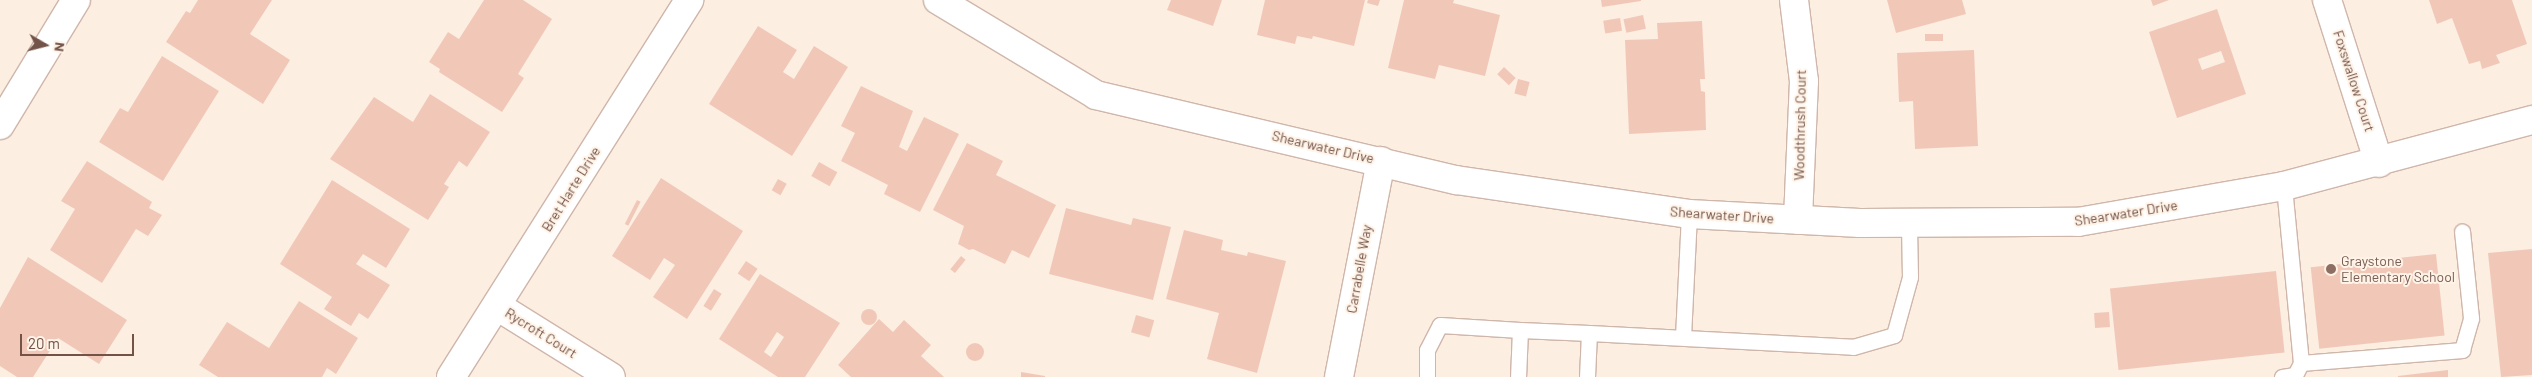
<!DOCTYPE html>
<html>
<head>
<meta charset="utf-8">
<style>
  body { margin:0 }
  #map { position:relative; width:2532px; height:377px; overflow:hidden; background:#fceee1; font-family:Barlow,sans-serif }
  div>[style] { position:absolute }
  .building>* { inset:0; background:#f1c8b8; transform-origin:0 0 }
  .round { border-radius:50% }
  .roads { filter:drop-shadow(1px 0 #cfb6ab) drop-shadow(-1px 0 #cfb6ab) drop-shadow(0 1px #cfb6ab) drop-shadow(0 -1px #cfb6ab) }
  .lane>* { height:15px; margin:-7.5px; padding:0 7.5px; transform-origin:7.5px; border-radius:7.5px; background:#fff }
  .street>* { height:28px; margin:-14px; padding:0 14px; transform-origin:14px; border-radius:14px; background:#fff }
  .dots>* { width:14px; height:14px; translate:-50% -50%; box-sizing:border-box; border:2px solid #fff3e7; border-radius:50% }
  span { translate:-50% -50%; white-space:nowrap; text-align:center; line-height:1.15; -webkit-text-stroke:4px #fff3e7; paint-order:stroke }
  .street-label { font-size:14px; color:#735248 }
  .education-label { font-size:14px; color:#785e54 }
  .left { translate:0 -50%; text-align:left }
  .north { position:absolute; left:20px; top:20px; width:50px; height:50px; -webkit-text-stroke:4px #fff3e7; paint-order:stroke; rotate:98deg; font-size:14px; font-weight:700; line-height:20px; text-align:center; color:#735248 }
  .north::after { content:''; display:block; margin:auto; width:18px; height:22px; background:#735248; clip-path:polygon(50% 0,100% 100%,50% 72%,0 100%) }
  .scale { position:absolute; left:20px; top:334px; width:114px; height:22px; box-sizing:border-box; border:2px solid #735248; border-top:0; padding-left:6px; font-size:15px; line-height:18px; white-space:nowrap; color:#735248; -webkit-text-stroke:4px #fff3e7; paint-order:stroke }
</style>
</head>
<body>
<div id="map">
  <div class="building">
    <div style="clip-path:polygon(198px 0,272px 0,250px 34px,290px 60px,263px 104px,166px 42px,186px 11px,190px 13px)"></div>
    <div style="clip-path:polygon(484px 0,523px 0,552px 19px,518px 74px,524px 78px,502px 112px,439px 72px,440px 69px,429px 62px,448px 32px,459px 39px)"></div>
    <div style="clip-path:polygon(1171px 0,1222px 0,1213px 26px,1167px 10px)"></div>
    <div style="clip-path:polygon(1265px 0,1365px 0,1354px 46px,1313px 36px,1312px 39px,1297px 36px,1295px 44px,1257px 35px)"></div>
    <div style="clip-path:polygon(1368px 0,1380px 0,1378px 6px,1367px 3px)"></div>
    <div style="clip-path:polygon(1404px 0,1454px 0,1453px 3px,1500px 15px,1485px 76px,1439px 65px,1435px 79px,1388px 68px)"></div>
    <div style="clip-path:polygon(1601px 0,1641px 0,1641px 1px,1602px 7px)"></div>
    <div style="clip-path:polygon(1887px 0,1962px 0,1966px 14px,1896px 33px)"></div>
    <div style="clip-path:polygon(2151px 0,2169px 0,2153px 6px)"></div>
    <div style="clip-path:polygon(2429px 0,2512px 0,2527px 44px,2496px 55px,2500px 63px,2482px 69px,2480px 61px,2469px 64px,2452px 18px,2437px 24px)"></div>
    <div style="clip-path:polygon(evenodd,2217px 9px,2246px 94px,2177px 118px,2149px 32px,2217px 9px,2221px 51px,2225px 62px,2202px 70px,2198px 59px,2221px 51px)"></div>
    <div style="left:1643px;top:15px;width:14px;height:20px;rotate:78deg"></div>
    <div style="left:1620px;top:18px;width:13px;height:17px;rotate:81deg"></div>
    <div style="clip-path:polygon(1702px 21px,1705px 79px,1700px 79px,1701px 91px,1705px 92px,1706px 130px,1629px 134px,1625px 40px,1658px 39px,1657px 23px)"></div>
    <div style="clip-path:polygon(758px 26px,797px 50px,783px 72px,794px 79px,814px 46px,848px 67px,792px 156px,709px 104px)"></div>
    <div style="left:1943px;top:34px;width:7px;height:18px;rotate:90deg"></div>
    <div style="clip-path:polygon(1974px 50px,1978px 146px,1915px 149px,1913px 101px,1899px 102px,1897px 53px)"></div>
    <div style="clip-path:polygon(162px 56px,219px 91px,163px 181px,99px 142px,120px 108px,128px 112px)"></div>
    <div style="left:1504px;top:67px;width:16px;height:10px;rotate:43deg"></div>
    <div style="left:1518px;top:79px;width:12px;height:15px;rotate:14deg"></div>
    <div style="clip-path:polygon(861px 86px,913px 111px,899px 147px,907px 151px,924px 117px,959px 134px,920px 212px,884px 194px,888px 185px,841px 161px,855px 133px,841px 126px)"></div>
    <div style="clip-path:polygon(430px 94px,490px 132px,467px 167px,459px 161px,444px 184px,449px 187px,428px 220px,330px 159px,374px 97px,413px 122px)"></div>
    <div style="clip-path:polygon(967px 143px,1003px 161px,996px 175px,1056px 205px,1029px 258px,1012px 250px,1005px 264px,973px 249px,969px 250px,958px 244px,964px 226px,933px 210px)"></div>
    <div style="clip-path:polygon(87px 161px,152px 202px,149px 208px,162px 215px,148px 236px,136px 229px,102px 283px,50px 250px,75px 209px,61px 201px)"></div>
    <div style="left:819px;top:162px;width:21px;height:16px;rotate:29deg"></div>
    <div style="clip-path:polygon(661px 178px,743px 231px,687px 319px,653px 297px,675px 265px,664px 258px,650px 280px,612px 256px)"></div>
    <div style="left:778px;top:179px;width:10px;height:13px;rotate:29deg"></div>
    <div style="clip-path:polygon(332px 180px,410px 229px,386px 268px,363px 254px,356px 264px,390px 285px,368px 319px,359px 313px,351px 326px,324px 309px,332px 297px,280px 264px)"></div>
    <div style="left:637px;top:200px;width:4px;height:27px;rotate:27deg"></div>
    <div style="clip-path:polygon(1066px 208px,1131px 225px,1133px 218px,1171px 227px,1153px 300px,1049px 274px)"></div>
    <div style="clip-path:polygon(1184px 230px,1223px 240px,1221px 250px,1247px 256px,1248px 252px,1286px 261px,1257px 373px,1207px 359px,1219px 313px,1166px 299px)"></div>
    <div style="clip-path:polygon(2532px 249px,2532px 375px,2501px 377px,2488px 253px)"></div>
    <div style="left:2436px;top:254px;width:82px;height:126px;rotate:84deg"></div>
    <div style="left:961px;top:256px;width:6px;height:17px;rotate:39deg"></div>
    <div style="clip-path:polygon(28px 257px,127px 320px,99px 364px,58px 338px,33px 377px,17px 377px,0 366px,0 308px)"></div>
    <div style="left:746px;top:261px;width:14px;height:15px;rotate:34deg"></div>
    <div style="left:2276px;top:271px;width:82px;height:167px;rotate:84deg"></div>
    <div style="clip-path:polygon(evenodd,760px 274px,840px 323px,805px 377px,778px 377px,719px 339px,760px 274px,777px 332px,784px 337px,771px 357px,764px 352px,777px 332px)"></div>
    <div style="left:714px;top:289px;width:9px;height:20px;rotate:32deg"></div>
    <div style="clip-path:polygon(299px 301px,358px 338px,336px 374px,327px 368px,322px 377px,218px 377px,199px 365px,227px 322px,269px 348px)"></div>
    <div class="round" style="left:861px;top:309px;width:16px;height:16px"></div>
    <div style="left:2109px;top:312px;width:15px;height:15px;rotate:86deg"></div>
    <div style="left:1136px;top:315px;width:19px;height:18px;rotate:16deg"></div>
    <div style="clip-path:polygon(879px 319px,893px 332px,904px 320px,931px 345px,921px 356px,944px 377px,851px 377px,838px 365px)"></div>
    <div class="round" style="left:966px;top:343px;width:18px;height:18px"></div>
    <div style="clip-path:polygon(2448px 370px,2448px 377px,2398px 377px,2398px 376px)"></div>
    <div style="clip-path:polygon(1021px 372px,1045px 376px,1045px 377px,1021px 377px)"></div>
  </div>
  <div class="roads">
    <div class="lane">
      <div style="left:1520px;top:330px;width:69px;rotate:2.5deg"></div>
      <div style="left:1683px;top:337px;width:123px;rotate:-87.2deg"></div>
      <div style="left:2301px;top:363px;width:162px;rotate:-4.6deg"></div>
      <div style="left:2462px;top:350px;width:33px;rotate:-74deg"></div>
      <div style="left:2471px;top:318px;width:87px;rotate:-95.9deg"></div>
      <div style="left:1427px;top:377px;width:27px;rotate:-90deg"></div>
      <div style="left:1427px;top:350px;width:28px;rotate:-63deg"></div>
      <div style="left:1440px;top:325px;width:80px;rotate:3.6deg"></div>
      <div style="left:1520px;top:330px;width:47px;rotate:92.4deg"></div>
      <div style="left:1587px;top:377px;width:44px;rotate:-87.4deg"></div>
      <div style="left:1589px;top:333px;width:264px;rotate:3deg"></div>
      <div style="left:1853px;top:347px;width:43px;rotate:-16.3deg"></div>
      <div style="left:1894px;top:335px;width:60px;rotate:-74.6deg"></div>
      <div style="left:1910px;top:277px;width:54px;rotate:-91.1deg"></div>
      <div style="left:2282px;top:377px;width:13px;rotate:-9deg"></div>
      <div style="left:2295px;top:375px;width:13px;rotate:-63deg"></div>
      <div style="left:2301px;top:363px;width:178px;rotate:-95.5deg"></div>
    </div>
    <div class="street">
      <div style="left:938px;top:0;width:184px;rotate:31deg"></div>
      <div style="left:1096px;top:95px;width:370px;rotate:13.3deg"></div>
      <div style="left:1456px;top:180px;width:235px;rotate:8.3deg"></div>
      <div style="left:1689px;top:214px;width:171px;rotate:3deg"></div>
      <div style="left:1860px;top:223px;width:218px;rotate:-0.3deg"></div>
      <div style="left:2078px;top:222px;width:209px;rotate:-9.9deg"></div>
      <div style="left:2284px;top:186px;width:257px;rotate:-14.9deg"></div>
      <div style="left:1794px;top:0;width:82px;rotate:83deg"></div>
      <div style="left:1804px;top:81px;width:139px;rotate:92.5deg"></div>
      <div style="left:2327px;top:0;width:171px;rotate:72.3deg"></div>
      <div style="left:0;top:125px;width:146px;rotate:-58.7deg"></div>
      <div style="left:497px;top:306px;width:134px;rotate:31.9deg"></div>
      <div style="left:451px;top:377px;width:446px;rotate:-57.7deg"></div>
      <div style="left:1339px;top:377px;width:220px;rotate:-79deg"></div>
    </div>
  </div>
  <div class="dots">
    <div style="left:2331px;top:269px;background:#8d6e63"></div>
  </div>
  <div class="street-label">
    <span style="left:2354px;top:81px;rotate:72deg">Foxswallow Court</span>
    <span style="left:1800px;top:125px;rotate:-89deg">Woodthrush Court</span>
    <span style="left:1323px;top:147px;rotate:13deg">Shearwater Drive</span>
    <span style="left:571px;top:189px;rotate:-58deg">Bret Harte Drive</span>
    <span style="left:2126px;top:213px;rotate:-9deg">Shearwater Drive</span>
    <span style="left:1722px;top:215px;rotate:4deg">Shearwater Drive</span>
    <span style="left:1359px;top:269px;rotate:-80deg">Carrabelle Way</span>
    <span style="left:541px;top:333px;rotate:32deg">Rycroft Court</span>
  </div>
  <div class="education-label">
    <span class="left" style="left:2341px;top:269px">Graystone<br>Elementary School</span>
  </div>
  <div class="north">N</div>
  <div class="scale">20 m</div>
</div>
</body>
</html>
